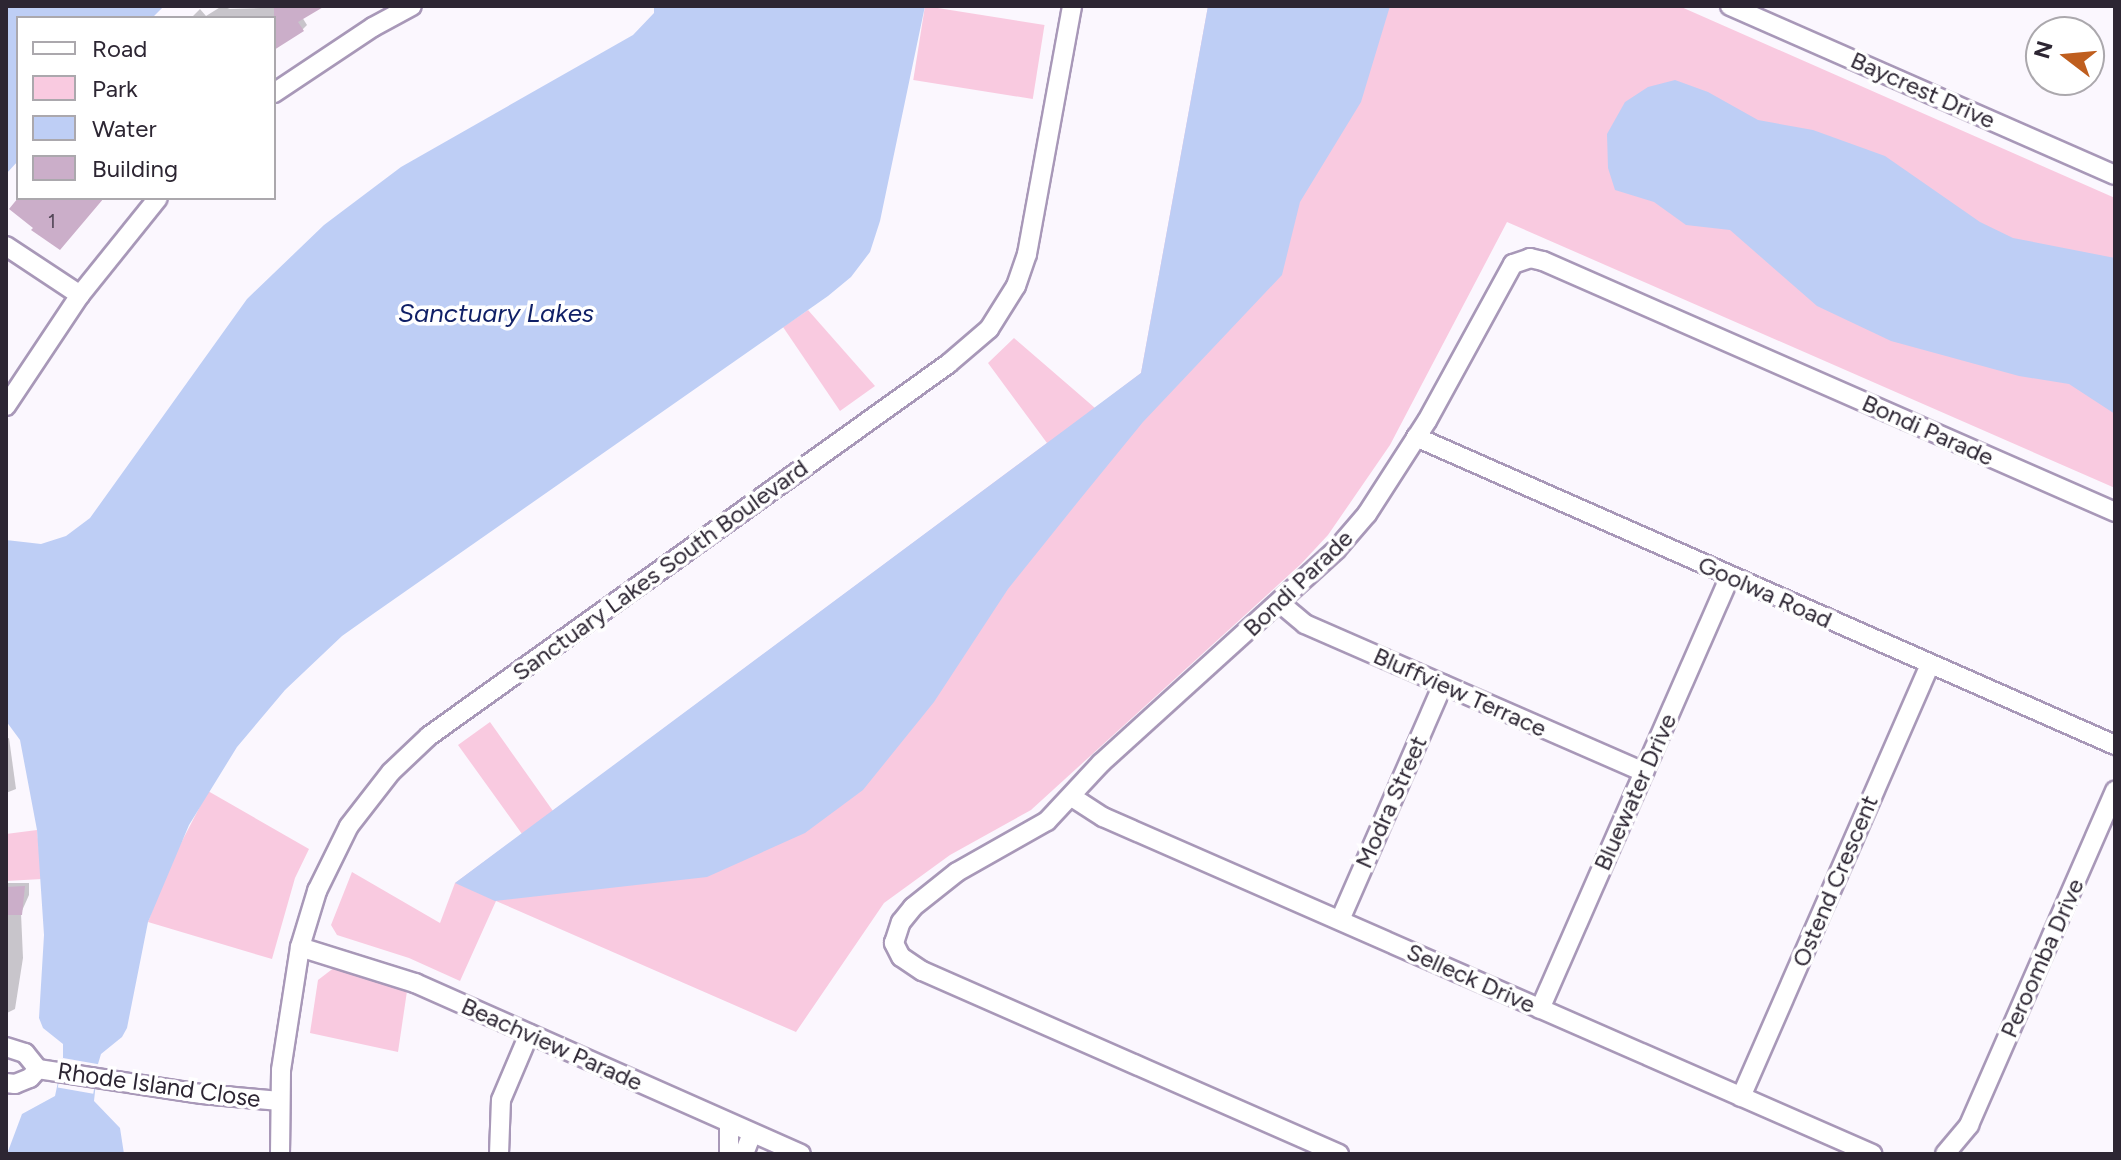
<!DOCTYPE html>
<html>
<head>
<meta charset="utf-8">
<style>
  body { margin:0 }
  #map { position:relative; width:2121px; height:1160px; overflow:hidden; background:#fbf7fe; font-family:Figtree,sans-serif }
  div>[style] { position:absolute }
  .green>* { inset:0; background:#f9cae0; transform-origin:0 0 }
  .water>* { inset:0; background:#becef5 }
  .pier>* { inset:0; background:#fbf7fe; transform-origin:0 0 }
  .shadow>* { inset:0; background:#0003 }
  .building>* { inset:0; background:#cbaec9 }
  .roads { filter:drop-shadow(2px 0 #a898b8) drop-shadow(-2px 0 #a898b8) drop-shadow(0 2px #a898b8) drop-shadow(0 -2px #a898b8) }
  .minor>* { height:18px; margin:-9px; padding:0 9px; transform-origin:9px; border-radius:9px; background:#fff }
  span { translate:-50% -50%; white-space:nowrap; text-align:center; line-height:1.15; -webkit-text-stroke:7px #fff; paint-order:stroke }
  .number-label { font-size:20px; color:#544858 }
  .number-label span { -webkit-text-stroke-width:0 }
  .street-label { font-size:24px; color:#2d2633 }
  .water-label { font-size:26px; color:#0f1f66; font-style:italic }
  .frame { position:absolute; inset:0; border:8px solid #2d2633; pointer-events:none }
  .legend { position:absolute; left:16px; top:16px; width:260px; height:184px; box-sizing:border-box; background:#fff; border:2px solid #aba8ad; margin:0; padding:10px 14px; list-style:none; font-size:24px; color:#2d2633 }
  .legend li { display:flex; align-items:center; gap:16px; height:40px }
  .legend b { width:40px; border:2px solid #aba8ad }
  .north { position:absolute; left:2025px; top:16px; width:80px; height:80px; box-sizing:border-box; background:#fff; border:2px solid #aba8ad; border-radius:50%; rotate:286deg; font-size:22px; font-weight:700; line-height:32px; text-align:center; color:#2d2633 }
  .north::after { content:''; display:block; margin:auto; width:28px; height:36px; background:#bf5e1e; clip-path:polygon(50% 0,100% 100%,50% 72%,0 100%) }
</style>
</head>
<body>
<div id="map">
  <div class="green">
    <div style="left:925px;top:6px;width:121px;height:75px;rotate:9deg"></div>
    <div style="clip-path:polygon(1208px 6px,1679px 6px,2115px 198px,2115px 488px,1507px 222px,1390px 445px,1328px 535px,1301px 564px,1031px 810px,950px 855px,884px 903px,796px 1032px,496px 901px,460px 981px,409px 958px,337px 935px,331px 925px,352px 872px,440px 923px,455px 883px,522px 834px,458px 745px,490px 722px,553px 811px,1047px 443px,988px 363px,1014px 338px,1095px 408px,1141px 373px)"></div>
    <div style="clip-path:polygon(808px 310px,875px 386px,840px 411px,783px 327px)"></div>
    <div style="clip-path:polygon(208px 791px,309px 849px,295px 878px,272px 959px,148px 922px,168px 868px)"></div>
    <div style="clip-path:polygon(37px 830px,42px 879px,6px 881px,6px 834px)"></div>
    <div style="clip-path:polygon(335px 967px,407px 991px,398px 1052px,310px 1033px,318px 980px)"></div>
  </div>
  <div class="water">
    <div style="clip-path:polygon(6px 6px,164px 6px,152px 18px,18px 18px,18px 161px,6px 174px)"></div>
    <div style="clip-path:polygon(654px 6px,925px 6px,880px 221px,870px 252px,851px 277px,828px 296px,373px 614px,342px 636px,285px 690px,237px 747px,189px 825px,148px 922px,127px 1028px,122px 1037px,101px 1054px,98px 1064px,94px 1101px,120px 1128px,124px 1154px,7px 1154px,22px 1114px,55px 1096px,63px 1058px,63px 1044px,43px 1028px,39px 1018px,44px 935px,37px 830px,20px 740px,6px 721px,6px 540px,41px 544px,66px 536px,90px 518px,247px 299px,324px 225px,401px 167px,633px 35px,654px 13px)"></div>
    <div style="clip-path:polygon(1208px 6px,1390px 6px,1361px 102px,1300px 202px,1282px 275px,1143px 422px,1081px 498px,1008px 589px,934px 702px,863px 790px,805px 833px,707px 877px,495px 901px,455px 883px,1141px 373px)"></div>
    <div style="clip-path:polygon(1675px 80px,1708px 92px,1758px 120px,1813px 130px,1885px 156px,1980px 222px,2013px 238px,2115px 258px,2115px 414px,2069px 384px,2019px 376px,1891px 341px,1817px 306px,1730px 230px,1686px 225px,1654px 202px,1615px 190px,1608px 168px,1607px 134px,1625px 102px,1648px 87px)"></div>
  </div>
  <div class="pier">
    <div style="left:63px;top:1058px;width:36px;height:30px;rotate:10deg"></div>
  </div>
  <div class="shadow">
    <div style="clip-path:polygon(222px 6px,230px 9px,321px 6px,302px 17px,307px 25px,303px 29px,274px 48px,274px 18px,191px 18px,200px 9px,206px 16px)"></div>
    <div style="clip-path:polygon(9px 738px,16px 789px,6px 793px,6px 739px)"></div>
    <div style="clip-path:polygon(6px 883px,29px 883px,29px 895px,21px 913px,23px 958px,15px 1009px,7px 1013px,6px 1018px)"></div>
  </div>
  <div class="building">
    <div style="clip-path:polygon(274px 6px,325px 6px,298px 22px,304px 31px,274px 50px)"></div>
    <div style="clip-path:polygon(18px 198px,104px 198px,60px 250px,31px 230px,33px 228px,9px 209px)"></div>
    <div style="clip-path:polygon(25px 886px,22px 915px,6px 915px,6px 887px)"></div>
  </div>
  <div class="roads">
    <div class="minor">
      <div style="left:1730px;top:6px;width:420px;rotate:23.7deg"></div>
      <div style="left:274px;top:93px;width:119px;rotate:-33.7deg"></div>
      <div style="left:373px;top:27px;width:44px;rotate:-28.3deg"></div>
      <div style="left:6px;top:246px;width:89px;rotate:33.5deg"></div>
      <div style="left:6px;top:406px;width:133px;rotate:-56.3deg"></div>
      <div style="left:80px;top:295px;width:124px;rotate:-51.2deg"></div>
      <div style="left:1416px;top:437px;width:764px;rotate:23.78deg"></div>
      <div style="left:1281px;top:604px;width:31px;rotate:40deg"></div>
      <div style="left:1305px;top:624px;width:370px;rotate:23.6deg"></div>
      <div style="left:1072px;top:797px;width:37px;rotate:33deg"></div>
      <div style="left:1103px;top:817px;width:840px;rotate:23.66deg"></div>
      <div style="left:1340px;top:920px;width:257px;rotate:-66.4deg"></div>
      <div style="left:300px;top:947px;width:121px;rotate:17.4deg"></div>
      <div style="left:415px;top:983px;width:422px;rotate:23.9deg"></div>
      <div style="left:1540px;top:1009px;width:473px;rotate:-66.3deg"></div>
      <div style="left:6px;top:1047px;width:20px;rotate:18deg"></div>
      <div style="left:25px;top:1053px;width:21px;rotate:51deg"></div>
      <div style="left:38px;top:1069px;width:166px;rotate:8.7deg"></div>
      <div style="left:202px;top:1094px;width:78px;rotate:5.1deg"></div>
      <div style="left:6px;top:1083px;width:9px;rotate:6deg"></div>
      <div style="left:15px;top:1084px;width:16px;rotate:-22deg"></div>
      <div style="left:30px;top:1078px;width:12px;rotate:-48deg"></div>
      <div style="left:1741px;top:1097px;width:472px;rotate:-66.4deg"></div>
      <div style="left:280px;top:1154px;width:84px;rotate:-89.3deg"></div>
      <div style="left:281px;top:1070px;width:124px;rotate:-81.2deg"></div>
      <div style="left:300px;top:947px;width:59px;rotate:-73.1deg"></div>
      <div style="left:317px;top:891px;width:72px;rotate:-63.8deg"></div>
      <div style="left:349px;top:826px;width:68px;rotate:-52.1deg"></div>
      <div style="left:391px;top:772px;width:52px;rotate:-43.5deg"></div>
      <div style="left:429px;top:736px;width:639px;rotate:-35.63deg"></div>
      <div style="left:948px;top:364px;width:54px;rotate:-40.5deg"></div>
      <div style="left:989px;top:329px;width:51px;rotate:-57.9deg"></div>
      <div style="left:1016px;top:286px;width:34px;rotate:-71deg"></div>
      <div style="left:1027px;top:254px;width:252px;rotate:-79.7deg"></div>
      <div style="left:499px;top:1154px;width:54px;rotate:-87.9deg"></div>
      <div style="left:501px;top:1100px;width:72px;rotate:-67deg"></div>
      <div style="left:729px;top:1154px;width:31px;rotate:-90deg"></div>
      <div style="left:744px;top:1154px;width:22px;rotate:-69deg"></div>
      <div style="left:1339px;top:1154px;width:455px;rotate:-156.3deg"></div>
      <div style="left:922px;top:971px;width:25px;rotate:-146deg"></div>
      <div style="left:901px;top:957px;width:16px;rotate:-117deg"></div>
      <div style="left:894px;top:943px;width:22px;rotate:-72deg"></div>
      <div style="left:901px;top:922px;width:19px;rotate:-51deg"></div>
      <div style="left:913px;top:907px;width:56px;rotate:-38.5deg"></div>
      <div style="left:957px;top:872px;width:103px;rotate:-29.5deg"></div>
      <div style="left:1047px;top:821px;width:79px;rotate:-47deg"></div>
      <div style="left:1101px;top:763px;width:317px;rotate:-42.2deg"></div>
      <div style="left:1336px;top:550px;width:48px;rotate:-49.3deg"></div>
      <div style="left:1367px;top:514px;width:111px;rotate:-57.2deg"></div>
      <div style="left:1427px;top:421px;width:179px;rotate:-61.3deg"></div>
      <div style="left:1513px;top:264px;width:18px;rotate:-19deg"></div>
      <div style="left:1530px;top:258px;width:13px;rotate:13deg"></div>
      <div style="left:1543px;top:261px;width:625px;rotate:23.69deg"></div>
      <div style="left:1945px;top:1154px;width:38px;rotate:-50deg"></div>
      <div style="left:1969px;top:1125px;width:365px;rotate:-66.4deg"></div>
    </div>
  </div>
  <div class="number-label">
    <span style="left:52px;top:221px">1</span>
  </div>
  <div class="street-label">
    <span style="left:1923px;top:90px;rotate:24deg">Baycrest Drive</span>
    <span style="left:1928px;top:430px;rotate:24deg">Bondi Parade</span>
    <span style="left:660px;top:570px;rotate:-36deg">Sanctuary Lakes South Boulevard</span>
    <span style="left:1298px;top:583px;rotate:-44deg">Bondi Parade</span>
    <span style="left:1765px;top:592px;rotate:24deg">Goolwa Road</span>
    <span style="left:1460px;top:692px;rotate:24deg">Bluffview Terrace</span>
    <span style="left:1635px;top:792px;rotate:-66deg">Bluewater Drive</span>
    <span style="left:1391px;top:802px;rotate:-66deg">Modra Street</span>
    <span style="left:1835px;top:881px;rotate:-67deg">Ostend Crescent</span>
    <span style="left:2042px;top:958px;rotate:-66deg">Peroomba Drive</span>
    <span style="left:1471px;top:978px;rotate:24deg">Selleck Drive</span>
    <span style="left:552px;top:1044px;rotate:24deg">Beachview Parade</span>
    <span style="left:159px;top:1085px;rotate:8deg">Rhode Island Close</span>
  </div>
  <div class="water-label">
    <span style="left:496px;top:314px">Sanctuary Lakes</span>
  </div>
  <div class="frame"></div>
  <ul class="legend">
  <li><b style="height:10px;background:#fff"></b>Road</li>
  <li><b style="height:22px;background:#f9cae0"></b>Park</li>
  <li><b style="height:22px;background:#becef5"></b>Water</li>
  <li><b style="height:22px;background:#cbaec9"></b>Building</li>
  </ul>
  <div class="north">N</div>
</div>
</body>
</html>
